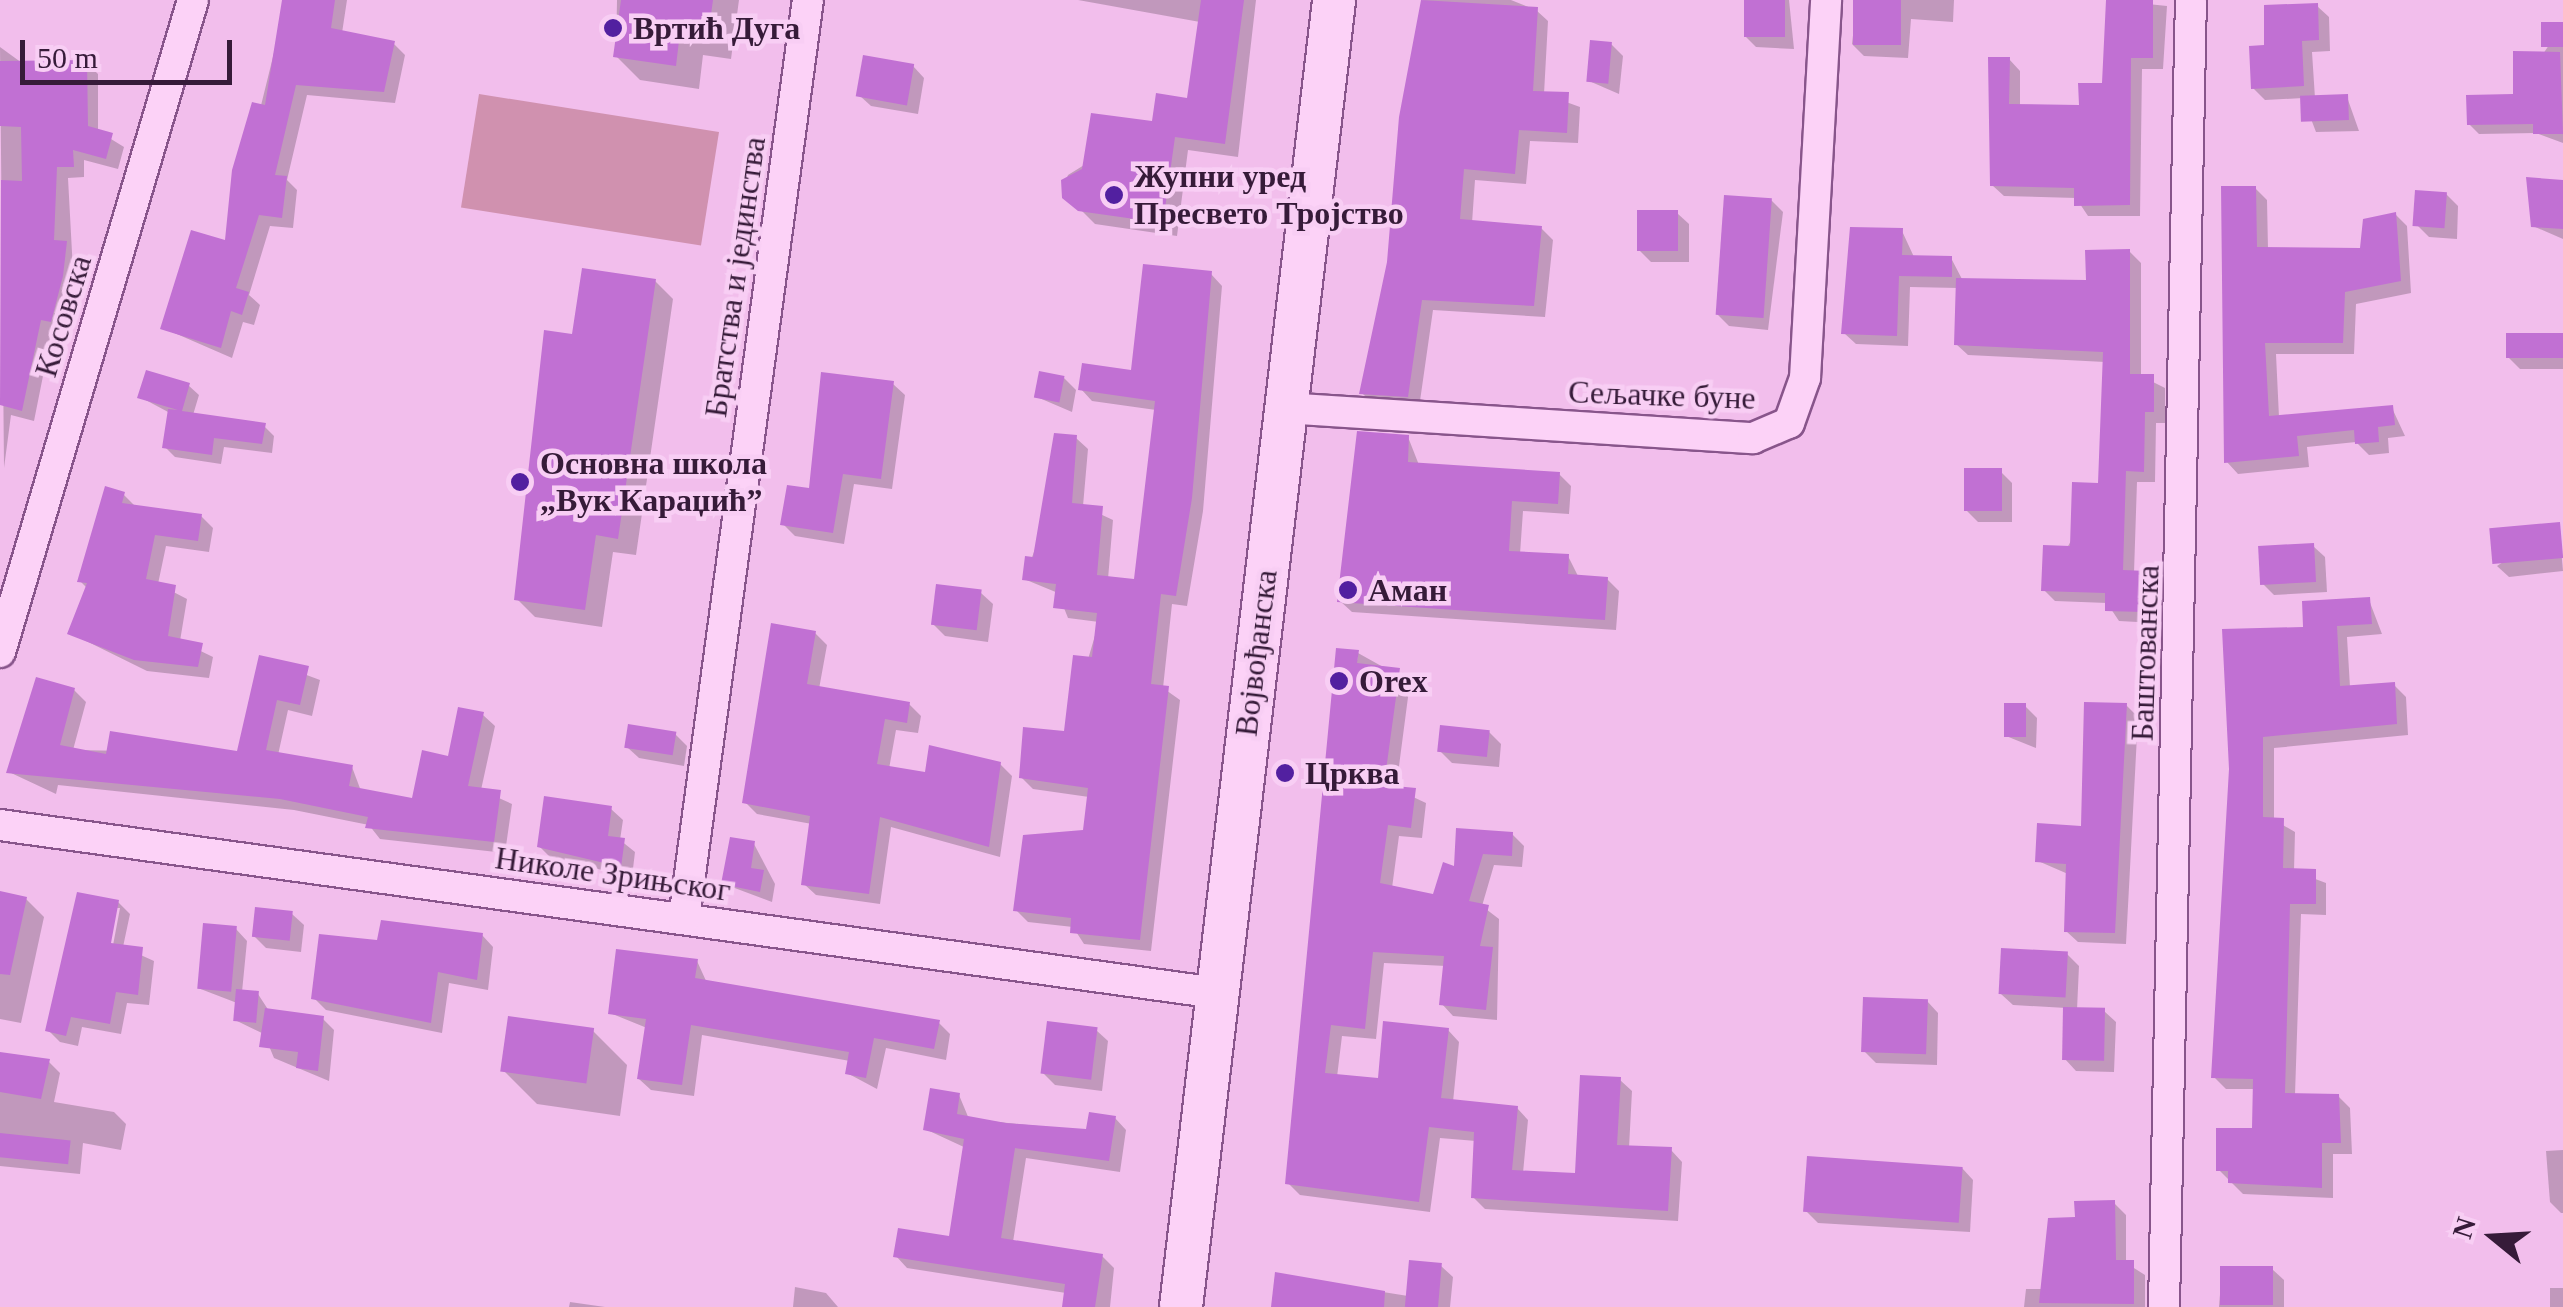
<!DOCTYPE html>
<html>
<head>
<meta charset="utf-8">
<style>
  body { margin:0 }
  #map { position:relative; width:2563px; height:1307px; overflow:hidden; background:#f2beec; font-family:Georgia,serif }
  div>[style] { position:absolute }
  .green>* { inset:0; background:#d091af; transform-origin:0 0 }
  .shadow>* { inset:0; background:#0003; transform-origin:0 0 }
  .building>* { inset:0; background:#c170d3; transform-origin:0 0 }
  .roads { filter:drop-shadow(2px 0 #88558b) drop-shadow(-2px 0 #88558b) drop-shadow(0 2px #88558b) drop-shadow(0 -2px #88558b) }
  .minor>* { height:30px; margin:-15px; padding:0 15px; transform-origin:15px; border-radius:15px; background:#fcd2f7 }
  .secondary>* { height:42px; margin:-21px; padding:0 21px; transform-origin:21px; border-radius:21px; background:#fcd2f7 }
  .dots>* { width:28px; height:28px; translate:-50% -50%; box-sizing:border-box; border:5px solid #f8cef4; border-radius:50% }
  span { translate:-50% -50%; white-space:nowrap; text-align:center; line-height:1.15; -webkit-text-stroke:9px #f8cef4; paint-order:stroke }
  .poi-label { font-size:32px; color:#361b39; font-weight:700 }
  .left { translate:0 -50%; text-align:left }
  .street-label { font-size:32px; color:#361b39 }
  .north { position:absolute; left:2443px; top:1187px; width:100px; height:100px; -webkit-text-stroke:8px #f8cef4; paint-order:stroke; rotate:288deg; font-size:28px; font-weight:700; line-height:40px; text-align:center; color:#361b39 }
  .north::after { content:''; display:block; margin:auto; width:35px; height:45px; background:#361b39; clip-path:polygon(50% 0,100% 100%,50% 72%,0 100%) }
  .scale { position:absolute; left:20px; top:40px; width:212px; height:45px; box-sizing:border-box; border:5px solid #361b39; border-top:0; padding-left:12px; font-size:30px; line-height:35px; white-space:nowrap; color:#361b39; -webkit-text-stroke:8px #f8cef4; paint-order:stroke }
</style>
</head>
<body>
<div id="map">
  <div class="green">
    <div style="left:479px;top:94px;width:243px;height:115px;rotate:9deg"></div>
  </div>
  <div class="shadow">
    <div style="clip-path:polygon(287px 0,347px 0,342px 33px,393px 43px,405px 55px,395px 103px,307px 95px,287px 180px,297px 190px,293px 228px,270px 226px,249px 295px,260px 305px,254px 325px,243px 322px,232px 358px,163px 328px,227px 243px)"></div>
    <div style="clip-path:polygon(617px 0,739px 0,731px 59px,703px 55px,699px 89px,640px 80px,616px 56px)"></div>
    <div style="clip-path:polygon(1256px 0,1238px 157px,1188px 150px,1177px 236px,1095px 224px,1062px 191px,1068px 175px,1189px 100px,1200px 22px,1078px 0)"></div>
    <div style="clip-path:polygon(1423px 0,1511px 0,1536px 10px,1548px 21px,1544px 94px,1580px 107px,1578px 143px,1530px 141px,1526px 184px,1475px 180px,1472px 223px,1541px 228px,1553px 240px,1545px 317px,1433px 310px,1419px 408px,1374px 405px,1362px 393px,1390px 262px,1401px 117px)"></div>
    <div style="clip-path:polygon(1746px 0,1789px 0,1794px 49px,1756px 47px,1745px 36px)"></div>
    <div style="clip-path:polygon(1857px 0,1954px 0,1953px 22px,1911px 19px,1908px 58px,1864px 56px,1852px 44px)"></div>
    <div style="clip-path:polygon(2109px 0,2167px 6px,2163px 69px,2142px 69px,2140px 216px,2088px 216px,2076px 198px,2004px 196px,1992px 185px,2009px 59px,2020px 71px,2020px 106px,2081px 108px,2104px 86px)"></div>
    <div style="clip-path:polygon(2317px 6px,2329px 17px,2330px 51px,2312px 52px,2315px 98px,2347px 97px,2359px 131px,2316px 132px,2303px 98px,2265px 100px,2253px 88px,2267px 47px)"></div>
    <div style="clip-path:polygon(2563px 24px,2563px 143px,2536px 133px,2479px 134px,2469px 124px,2515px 96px)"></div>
    <div style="clip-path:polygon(1611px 44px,1623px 56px,1619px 94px,1589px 81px)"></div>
    <div style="clip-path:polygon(0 47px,22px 63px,86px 62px,98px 74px,98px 131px,124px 147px,118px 169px,84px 160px,84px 177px,68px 178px,74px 289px,62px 332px,52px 331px,34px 421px,11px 415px,4px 468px)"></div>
    <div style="clip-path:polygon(913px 66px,924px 78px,918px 114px,871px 106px,859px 95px)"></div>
    <div style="clip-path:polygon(2528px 179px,2563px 182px,2563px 239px,2533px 226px)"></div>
    <div style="clip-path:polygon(2255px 188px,2267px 200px,2268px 249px,2363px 251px,2396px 215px,2407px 226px,2411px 293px,2356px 304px,2354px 354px,2276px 354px,2279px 417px,2392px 408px,2405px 436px,2388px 438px,2389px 453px,2369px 455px,2356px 442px,2307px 447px,2309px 467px,2238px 474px,2227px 462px)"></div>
    <div style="clip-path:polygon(2446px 194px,2458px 206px,2457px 239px,2429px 237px,2417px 225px)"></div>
    <div style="clip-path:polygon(1771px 200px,1783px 212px,1768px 330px,1729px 326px,1717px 314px)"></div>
    <div style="clip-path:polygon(1677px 213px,1689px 224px,1689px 262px,1651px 262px,1639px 250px)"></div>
    <div style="clip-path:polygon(1902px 231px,1914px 257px,1951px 258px,1963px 281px,2088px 283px,2129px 251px,2141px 263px,2141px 376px,2165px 388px,2165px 423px,2156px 423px,2155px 482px,2137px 482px,2134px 573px,2158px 585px,2156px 623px,2119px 621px,2107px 603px,2055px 601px,2044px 590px,2101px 486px,2105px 362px,1968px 355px,1956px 344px,1958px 288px,1910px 287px,1908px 346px,1856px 344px,1844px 333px)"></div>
    <div style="clip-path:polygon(1211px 274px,1222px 286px,1203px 511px,1187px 606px,1172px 604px,1163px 688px,1180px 700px,1151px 951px,1084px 944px,1073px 927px,1028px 922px,1016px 910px,1085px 833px,1089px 797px,1033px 789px,1021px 777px,1066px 734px,1099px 622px,1068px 618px,1058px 593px,1024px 579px,1076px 438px,1088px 449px,1083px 506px,1113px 520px,1108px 579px,1136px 582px,1156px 410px,1092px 401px,1081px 389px,1133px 373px)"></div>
    <div style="clip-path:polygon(655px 281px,673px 299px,636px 555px,613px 552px,602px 627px,535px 617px,517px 599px,574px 337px)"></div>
    <div style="clip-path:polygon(2563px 336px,2563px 369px,2520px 369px,2508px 357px)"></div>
    <div style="clip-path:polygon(1064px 378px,1076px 390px,1072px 412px,1037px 397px)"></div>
    <div style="clip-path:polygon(893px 384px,905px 395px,892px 489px,854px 484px,844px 544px,795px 536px,783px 524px)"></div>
    <div style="clip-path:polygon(188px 385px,199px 395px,193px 415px,264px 426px,274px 436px,272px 453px,224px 447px,221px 464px,175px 457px,165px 447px,170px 413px,140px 397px)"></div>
    <div style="clip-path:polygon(1408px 437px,1419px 465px,1559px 474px,1571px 486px,1569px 514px,1523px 511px,1520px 554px,1568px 556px,1579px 578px,1607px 579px,1619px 591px,1616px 630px,1352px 612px,1340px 601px)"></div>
    <div style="clip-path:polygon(2000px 471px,2012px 483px,2012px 522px,1978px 522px,1966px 510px)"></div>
    <div style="clip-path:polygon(124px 495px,136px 507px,201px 516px,213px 528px,209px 552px,166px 546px,158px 584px,187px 599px,180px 641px,213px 657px,209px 678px,147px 671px,70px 633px,88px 589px,80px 581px)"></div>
    <div style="clip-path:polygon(2559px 525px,2563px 571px,2509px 577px,2497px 566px)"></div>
    <div style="clip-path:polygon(2313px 546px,2325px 557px,2327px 592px,2274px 595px,2263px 584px)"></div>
    <div style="clip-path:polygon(981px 593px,993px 604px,988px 642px,945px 636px,933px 624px)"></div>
    <div style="clip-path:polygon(2369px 600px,2382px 634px,2347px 637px,2350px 687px,2394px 685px,2406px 697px,2408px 735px,2274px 748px,2274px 820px,2295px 832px,2294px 871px,2326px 883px,2326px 915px,2301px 914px,2295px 1095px,2338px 1096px,2350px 1108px,2352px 1154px,2333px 1154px,2333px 1198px,2243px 1194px,2219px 1170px,2255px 1131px,2256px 1089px,2226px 1089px,2214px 1077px,2231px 769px,2306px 629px)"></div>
    <div style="clip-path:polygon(815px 633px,827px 645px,819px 689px,909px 704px,921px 716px,918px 733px,896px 730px,889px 769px,927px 775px,1000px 764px,1012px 776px,1000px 857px,891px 827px,880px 904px,816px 895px,804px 884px,812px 824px,757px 814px,745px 802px)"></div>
    <div style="clip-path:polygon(1358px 653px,1410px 682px,1396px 789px,1426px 803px,1422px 838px,1399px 836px,1392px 888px,1435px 897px,1456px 869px,1512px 834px,1524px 846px,1522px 867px,1494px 865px,1482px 906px,1499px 919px,1497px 1020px,1453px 1016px,1442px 1004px,1446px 966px,1384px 963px,1376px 1039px,1342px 1036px,1337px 1077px,1380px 1081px,1448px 1030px,1459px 1042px,1453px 1102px,1517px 1108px,1528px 1120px,1523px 1173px,1577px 1176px,1620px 1080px,1632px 1091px,1629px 1148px,1671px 1150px,1682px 1162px,1678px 1221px,1485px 1209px,1473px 1197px,1476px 1141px,1440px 1138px,1430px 1212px,1300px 1195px,1288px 1183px)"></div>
    <div style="clip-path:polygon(261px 658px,320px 680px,312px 716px,288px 710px,278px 755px,352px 767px,361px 791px,414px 801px,483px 715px,495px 726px,481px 790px,512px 804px,505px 853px,380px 839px,369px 825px,294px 810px,58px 785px,56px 794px,9px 772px,74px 690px,86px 702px,73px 750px,239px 753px)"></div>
    <div style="clip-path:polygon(2126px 705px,2138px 717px,2126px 944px,2078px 942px,2066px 931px,2068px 874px,2038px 861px,2083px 828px)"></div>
    <div style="clip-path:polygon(2025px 706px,2037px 718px,2036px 748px,2006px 736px)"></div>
    <div style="clip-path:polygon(1489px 732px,1501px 744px,1499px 767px,1452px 763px,1440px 751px)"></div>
    <div style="clip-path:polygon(675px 734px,687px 746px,684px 766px,639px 758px,627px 747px)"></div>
    <div style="clip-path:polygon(611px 809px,623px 820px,620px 840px,635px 852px,632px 877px,551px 858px,539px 846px)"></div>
    <div style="clip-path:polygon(754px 844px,775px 884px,772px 902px,724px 884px)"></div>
    <div style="clip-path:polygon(0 894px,26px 899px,44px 917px,21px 1023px,0 1019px)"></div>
    <div style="clip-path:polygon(evenodd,118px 902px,130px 914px,123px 947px,154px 961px,149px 1005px,127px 1003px,121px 1034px,82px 1027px,78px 1046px,60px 1042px,48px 1030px,118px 902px,115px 908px,120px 908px,111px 956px,106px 955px,115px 908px)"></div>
    <div style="clip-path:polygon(292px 914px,304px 925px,301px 952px,266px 948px,254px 936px)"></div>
    <div style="clip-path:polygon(236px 929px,247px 941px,242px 992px,258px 994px,269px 1011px,323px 1019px,334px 1030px,329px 1081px,274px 1058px,264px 1034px,235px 1020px,237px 1003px,198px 988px)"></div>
    <div style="clip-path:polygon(482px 935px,493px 947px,488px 990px,449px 983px,442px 1033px,326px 1010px,314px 998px)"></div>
    <div style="clip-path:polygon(2067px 954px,2079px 966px,2077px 1010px,2104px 1011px,2116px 1022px,2114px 1072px,2076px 1071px,2065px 1059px,2066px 1008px,2013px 1005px,2001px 994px)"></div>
    <div style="clip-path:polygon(697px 961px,707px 983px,938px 1022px,950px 1034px,946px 1060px,886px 1048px,877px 1089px,847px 1073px,850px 1061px,702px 1035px,694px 1096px,651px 1090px,639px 1079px,647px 1028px,610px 1013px)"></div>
    <div style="clip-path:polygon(1927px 1001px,1938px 1013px,1937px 1065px,1876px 1063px,1864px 1051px)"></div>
    <div style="clip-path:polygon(1096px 1030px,1108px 1041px,1102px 1091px,1055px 1085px,1043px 1073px)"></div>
    <div style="clip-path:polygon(593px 1031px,627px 1065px,620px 1116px,537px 1104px,503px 1070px)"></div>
    <div style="clip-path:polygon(0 1055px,49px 1062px,60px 1073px,54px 1102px,114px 1112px,126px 1124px,121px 1150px,83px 1143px,80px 1174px,0 1166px)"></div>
    <div style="clip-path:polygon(959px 1095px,969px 1119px,1088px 1131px,1115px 1118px,1126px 1130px,1120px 1172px,1026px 1158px,1013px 1242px,1102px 1256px,1114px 1268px,1110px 1307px,1064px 1307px,1066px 1293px,907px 1268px,896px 1256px,952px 1239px,966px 1148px,925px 1129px)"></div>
    <div style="clip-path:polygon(2563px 1150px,2563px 1213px,2561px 1213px,2550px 1202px,2546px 1151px)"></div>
    <div style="clip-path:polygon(1962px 1168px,1973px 1180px,1970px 1232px,1818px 1223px,1806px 1211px)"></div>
    <div style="clip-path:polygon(2114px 1203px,2126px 1215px,2126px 1263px,2145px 1275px,2145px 1307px,2024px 1307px,2026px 1289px,2041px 1289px,2077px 1220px)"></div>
    <div style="clip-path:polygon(1441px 1266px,1453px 1277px,1450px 1307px,1274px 1307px,1277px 1275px,1408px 1296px)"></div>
    <div style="clip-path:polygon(2222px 1268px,2272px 1269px,2284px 1280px,2284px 1307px,2219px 1307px)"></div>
    <div style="clip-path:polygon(795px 1287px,826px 1293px,838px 1307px,793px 1307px)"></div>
    <div style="left:2563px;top:1288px;width:19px;height:13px;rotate:90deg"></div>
    <div style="clip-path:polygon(570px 1302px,605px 1307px,569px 1307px)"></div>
  </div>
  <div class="building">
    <div style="clip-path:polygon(282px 0,335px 0,331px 28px,395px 41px,384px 92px,296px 85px,275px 175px,287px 176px,282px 218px,259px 215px,236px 288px,249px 292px,242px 315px,231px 311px,221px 348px,160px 329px,191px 230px,225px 240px,232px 170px,252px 102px,265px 105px)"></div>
    <div style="clip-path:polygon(621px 0,713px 0,708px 36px,680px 32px,676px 66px,613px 57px)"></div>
    <div style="clip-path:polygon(1201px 0,1244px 0,1225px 144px,1175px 137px,1163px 223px,1078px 211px,1062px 198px,1061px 180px,1082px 169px,1091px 113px,1152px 121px,1156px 93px,1187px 98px)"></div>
    <div style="clip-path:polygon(1421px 0,1538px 7px,1533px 91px,1569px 92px,1567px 133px,1519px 130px,1515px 174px,1464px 169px,1460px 219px,1542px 226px,1534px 306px,1422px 300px,1408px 397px,1359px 394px,1387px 262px,1399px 117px)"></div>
    <div style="left:1744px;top:0;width:41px;height:37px"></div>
    <div style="left:1853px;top:0;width:48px;height:45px"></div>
    <div style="clip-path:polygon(2106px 0,2153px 0,2153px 58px,2131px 58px,2130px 205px,2074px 206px,2074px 188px,1990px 186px,1988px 57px,2010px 57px,2009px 104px,2079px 105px,2078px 83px,2102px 83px)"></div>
    <div style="clip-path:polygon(2318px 3px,2319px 40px,2302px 41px,2304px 86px,2251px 89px,2249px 46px,2264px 45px,2264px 5px)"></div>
    <div style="left:2541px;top:22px;width:22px;height:25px"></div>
    <div style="left:1590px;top:40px;width:22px;height:42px;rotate:5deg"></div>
    <div style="clip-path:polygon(2513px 51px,2560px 52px,2563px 134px,2533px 134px,2533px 124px,2467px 125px,2466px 95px,2513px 94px)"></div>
    <div style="left:863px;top:55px;width:52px;height:42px;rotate:10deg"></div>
    <div style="clip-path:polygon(87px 60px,88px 126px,113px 133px,106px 159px,73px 150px,74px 167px,57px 167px,54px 240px,67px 241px,63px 276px,51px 322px,41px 320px,22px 411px,0 405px,1px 180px,22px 181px,21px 127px,0 126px,0 61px)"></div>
    <div style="left:2348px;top:94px;width:26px;height:48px;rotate:88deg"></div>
    <div style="clip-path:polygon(2526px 177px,2563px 180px,2563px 229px,2531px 227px)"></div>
    <div style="clip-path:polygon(2221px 186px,2256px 186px,2257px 247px,2360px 248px,2363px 219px,2396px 212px,2401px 281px,2345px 292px,2343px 343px,2265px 343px,2269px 416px,2393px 405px,2395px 425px,2378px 427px,2379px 442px,2355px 444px,2354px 430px,2297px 436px,2299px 456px,2224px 463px)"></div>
    <div style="left:2415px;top:190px;width:32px;height:36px;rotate:4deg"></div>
    <div style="left:1724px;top:195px;width:48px;height:120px;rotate:4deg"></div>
    <div style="left:1637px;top:210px;width:41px;height:41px"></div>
    <div style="clip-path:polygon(1850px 227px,1903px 228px,1902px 255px,1952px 256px,1952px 277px,1899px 276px,1897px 336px,1841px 334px)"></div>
    <div style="clip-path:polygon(2130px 249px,2130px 374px,2154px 374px,2154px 412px,2145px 412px,2144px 472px,2126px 471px,2123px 570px,2147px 571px,2145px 612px,2105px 611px,2105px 593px,2041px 591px,2043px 545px,2070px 546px,2072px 482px,2098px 483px,2103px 352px,1954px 345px,1956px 278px,2086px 280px,2085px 250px)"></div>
    <div style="clip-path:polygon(1143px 264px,1212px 271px,1192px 498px,1176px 596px,1161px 594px,1151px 684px,1169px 686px,1140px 940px,1070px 933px,1071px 918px,1013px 911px,1023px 835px,1083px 830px,1088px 788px,1019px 778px,1023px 727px,1064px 731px,1073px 655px,1092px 657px,1097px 613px,1053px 608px,1056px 584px,1022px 580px,1025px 556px,1033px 557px,1054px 433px,1077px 435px,1072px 503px,1103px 506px,1097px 575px,1134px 579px,1155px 401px,1078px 390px,1082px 363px,1131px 370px)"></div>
    <div style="clip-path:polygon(582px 268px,656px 279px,618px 539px,596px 535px,585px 610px,514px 600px,544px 330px,572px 334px)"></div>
    <div style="left:2563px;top:333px;width:25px;height:57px;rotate:90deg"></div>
    <div style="clip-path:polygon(146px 370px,190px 383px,182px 411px,266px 423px,262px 444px,214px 438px,212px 455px,162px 448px,168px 409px,178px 410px,137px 398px)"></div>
    <div style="left:1039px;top:371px;width:26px;height:27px;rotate:11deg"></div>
    <div style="clip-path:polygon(821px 372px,894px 381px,881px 479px,843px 474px,833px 533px,780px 525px,787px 485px,809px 488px)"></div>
    <div style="clip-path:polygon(1357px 431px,1409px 435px,1408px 462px,1560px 472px,1558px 504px,1512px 501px,1509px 551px,1569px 554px,1568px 574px,1608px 577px,1605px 620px,1337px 602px)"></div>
    <div style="left:1964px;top:468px;width:38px;height:43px"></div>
    <div style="clip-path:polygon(105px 486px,125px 492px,122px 503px,202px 514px,198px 541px,155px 535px,146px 579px,176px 585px,168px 636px,203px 643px,198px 667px,134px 660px,67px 634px,87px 583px,77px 582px)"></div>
    <div style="left:2560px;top:522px;width:36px;height:71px;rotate:85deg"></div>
    <div style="left:2314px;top:543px;width:39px;height:56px;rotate:87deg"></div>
    <div style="left:936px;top:584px;width:46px;height:41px;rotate:7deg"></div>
    <div style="clip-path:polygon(2370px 597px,2372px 624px,2337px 626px,2340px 686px,2395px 682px,2397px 724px,2263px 737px,2263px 817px,2284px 818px,2283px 868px,2316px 869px,2316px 904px,2290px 904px,2285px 1093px,2339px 1094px,2341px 1143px,2322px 1143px,2322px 1188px,2228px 1183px,2228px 1171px,2216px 1171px,2216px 1128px,2252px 1128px,2253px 1079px,2211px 1078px,2229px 769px,2222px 629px,2303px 627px,2302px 601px)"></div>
    <div style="clip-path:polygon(771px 623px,816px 631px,807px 684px,910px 702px,907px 723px,885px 719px,877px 764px,925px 772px,929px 745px,1001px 762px,989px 847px,880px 817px,869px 894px,801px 885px,810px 816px,742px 803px)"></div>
    <div style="clip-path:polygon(1336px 648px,1359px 650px,1357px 663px,1400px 668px,1384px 785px,1416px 788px,1411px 828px,1388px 825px,1380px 883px,1433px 894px,1443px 862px,1454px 866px,1456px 828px,1513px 832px,1512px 856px,1483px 854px,1469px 901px,1489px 905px,1480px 946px,1493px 947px,1486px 1010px,1439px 1005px,1444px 956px,1373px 952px,1365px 1029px,1331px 1025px,1325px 1073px,1378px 1078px,1383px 1021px,1449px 1028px,1441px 1098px,1518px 1106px,1512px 1170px,1575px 1173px,1580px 1075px,1621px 1077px,1617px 1145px,1672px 1147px,1668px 1211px,1471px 1198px,1474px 1132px,1429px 1127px,1419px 1202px,1285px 1184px)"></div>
    <div style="clip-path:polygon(259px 655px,309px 666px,300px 705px,277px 700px,266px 750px,353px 765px,349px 786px,412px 798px,422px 750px,448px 756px,458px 707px,484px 712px,468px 786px,501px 790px,494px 842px,365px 828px,368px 817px,280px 799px,6px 773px,36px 677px,75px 688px,60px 745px,106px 754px,110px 731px,237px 751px)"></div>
    <div style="clip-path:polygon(2084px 702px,2127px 703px,2115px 933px,2064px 932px,2066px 864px,2035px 862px,2037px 823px,2081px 826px)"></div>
    <div style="left:2004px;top:703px;width:22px;height:34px"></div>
    <div style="left:628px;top:724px;width:49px;height:24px;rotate:9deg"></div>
    <div style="left:1440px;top:725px;width:50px;height:27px;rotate:6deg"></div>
    <div style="clip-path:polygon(544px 796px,612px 806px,608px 836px,625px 838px,621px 867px,537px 847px)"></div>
    <div style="clip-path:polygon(730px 837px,755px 841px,751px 868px,764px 870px,760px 892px,721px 884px)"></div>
    <div style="clip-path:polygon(0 891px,27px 897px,10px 975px,0 974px)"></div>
    <div style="clip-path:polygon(77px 892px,119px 900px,111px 943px,143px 947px,138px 995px,116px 992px,110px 1024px,71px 1017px,66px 1036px,45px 1031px)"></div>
    <div style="left:255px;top:907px;width:38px;height:30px;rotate:6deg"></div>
    <div style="clip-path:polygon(381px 920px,483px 933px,477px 980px,438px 972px,431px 1023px,311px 999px,319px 934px,377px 940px)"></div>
    <div style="left:203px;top:923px;width:34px;height:66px;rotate:5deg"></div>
    <div style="left:2001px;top:948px;width:67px;height:46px;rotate:3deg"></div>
    <div style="clip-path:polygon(616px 949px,698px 959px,695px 978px,940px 1020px,934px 1049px,874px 1038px,866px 1078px,845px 1074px,849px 1052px,691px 1025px,682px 1085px,637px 1079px,646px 1019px,608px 1014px)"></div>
    <div style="left:236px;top:989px;width:23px;height:32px;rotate:5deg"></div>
    <div style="left:1863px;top:997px;width:65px;height:55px;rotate:2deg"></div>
    <div style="left:2063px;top:1007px;width:42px;height:53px;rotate:1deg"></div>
    <div style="clip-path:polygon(265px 1008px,324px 1016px,318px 1071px,296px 1068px,298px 1052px,259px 1047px)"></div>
    <div style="left:508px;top:1016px;width:87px;height:56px;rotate:8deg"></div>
    <div style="left:1047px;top:1021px;width:51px;height:53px;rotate:7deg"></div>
    <div style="clip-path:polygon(0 1052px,50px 1059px,41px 1099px,0 1092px)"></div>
    <div style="clip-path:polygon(930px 1088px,960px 1093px,957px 1114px,1006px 1123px,1086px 1129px,1089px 1112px,1116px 1116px,1109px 1161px,1015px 1148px,1001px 1238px,1103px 1254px,1095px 1307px,1062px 1307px,1065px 1284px,893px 1257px,898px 1228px,949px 1236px,964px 1139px,923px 1130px)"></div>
    <div style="left:0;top:1133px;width:71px;height:24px;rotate:6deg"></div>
    <div style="left:1807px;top:1156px;width:156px;height:56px;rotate:4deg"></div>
    <div style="clip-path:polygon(2115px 1200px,2116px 1260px,2134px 1260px,2134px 1304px,2039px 1303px,2048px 1218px,2075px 1217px,2074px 1201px)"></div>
    <div style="left:1409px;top:1260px;width:33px;height:47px;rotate:5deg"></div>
    <div style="left:2220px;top:1266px;width:53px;height:39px"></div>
    <div style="clip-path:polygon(1275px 1272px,1385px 1291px,1384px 1307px,1271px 1307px)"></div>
  </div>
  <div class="roads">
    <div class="minor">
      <div style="left:1284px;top:408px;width:470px;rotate:3.7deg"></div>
      <div style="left:1753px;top:438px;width:39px;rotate:-23deg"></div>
      <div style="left:1789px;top:423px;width:48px;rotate:-70.4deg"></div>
      <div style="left:1805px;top:378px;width:379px;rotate:-86.8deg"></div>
      <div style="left:0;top:652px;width:680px;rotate:-73.51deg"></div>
      <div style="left:0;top:825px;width:1229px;rotate:7.86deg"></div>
      <div style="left:684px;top:919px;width:927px;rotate:-82.32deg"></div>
      <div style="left:2164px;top:1307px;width:1307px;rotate:-88.82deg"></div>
    </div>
    <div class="secondary">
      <div style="left:1181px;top:1307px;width:1316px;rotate:-83.32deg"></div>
    </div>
  </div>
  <div class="dots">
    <div style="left:613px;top:28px;background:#5220a0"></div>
    <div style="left:1114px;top:195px;background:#5220a0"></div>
    <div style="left:520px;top:482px;background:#5220a0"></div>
    <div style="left:1348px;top:590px;background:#5220a0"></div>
    <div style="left:1339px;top:681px;background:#5220a0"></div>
    <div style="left:1285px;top:773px;background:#5220a0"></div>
  </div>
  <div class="poi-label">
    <span class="left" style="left:633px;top:28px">Вртић Дуга</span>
    <span class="left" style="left:1134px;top:195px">Жупни уред<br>Пресвето Тројство</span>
    <span class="left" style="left:540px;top:482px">Основна школа<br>„Вук Караџић”</span>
    <span class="left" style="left:1368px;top:590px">Аман</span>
    <span class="left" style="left:1359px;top:681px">Orex</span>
    <span class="left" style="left:1305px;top:773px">Црква</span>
  </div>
  <div class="street-label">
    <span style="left:735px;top:277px;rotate:-82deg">Братства и јединства</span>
    <span style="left:63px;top:316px;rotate:-73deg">Косовска</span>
    <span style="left:1662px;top:395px;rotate:2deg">Сељачке буне</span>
    <span style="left:1256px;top:653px;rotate:-83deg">Војвођанска</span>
    <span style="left:2145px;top:653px;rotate:-88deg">Баштованска</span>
    <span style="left:613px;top:874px;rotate:8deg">Николе Зрињског</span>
  </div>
  <div class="north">N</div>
  <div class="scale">50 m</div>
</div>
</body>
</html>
